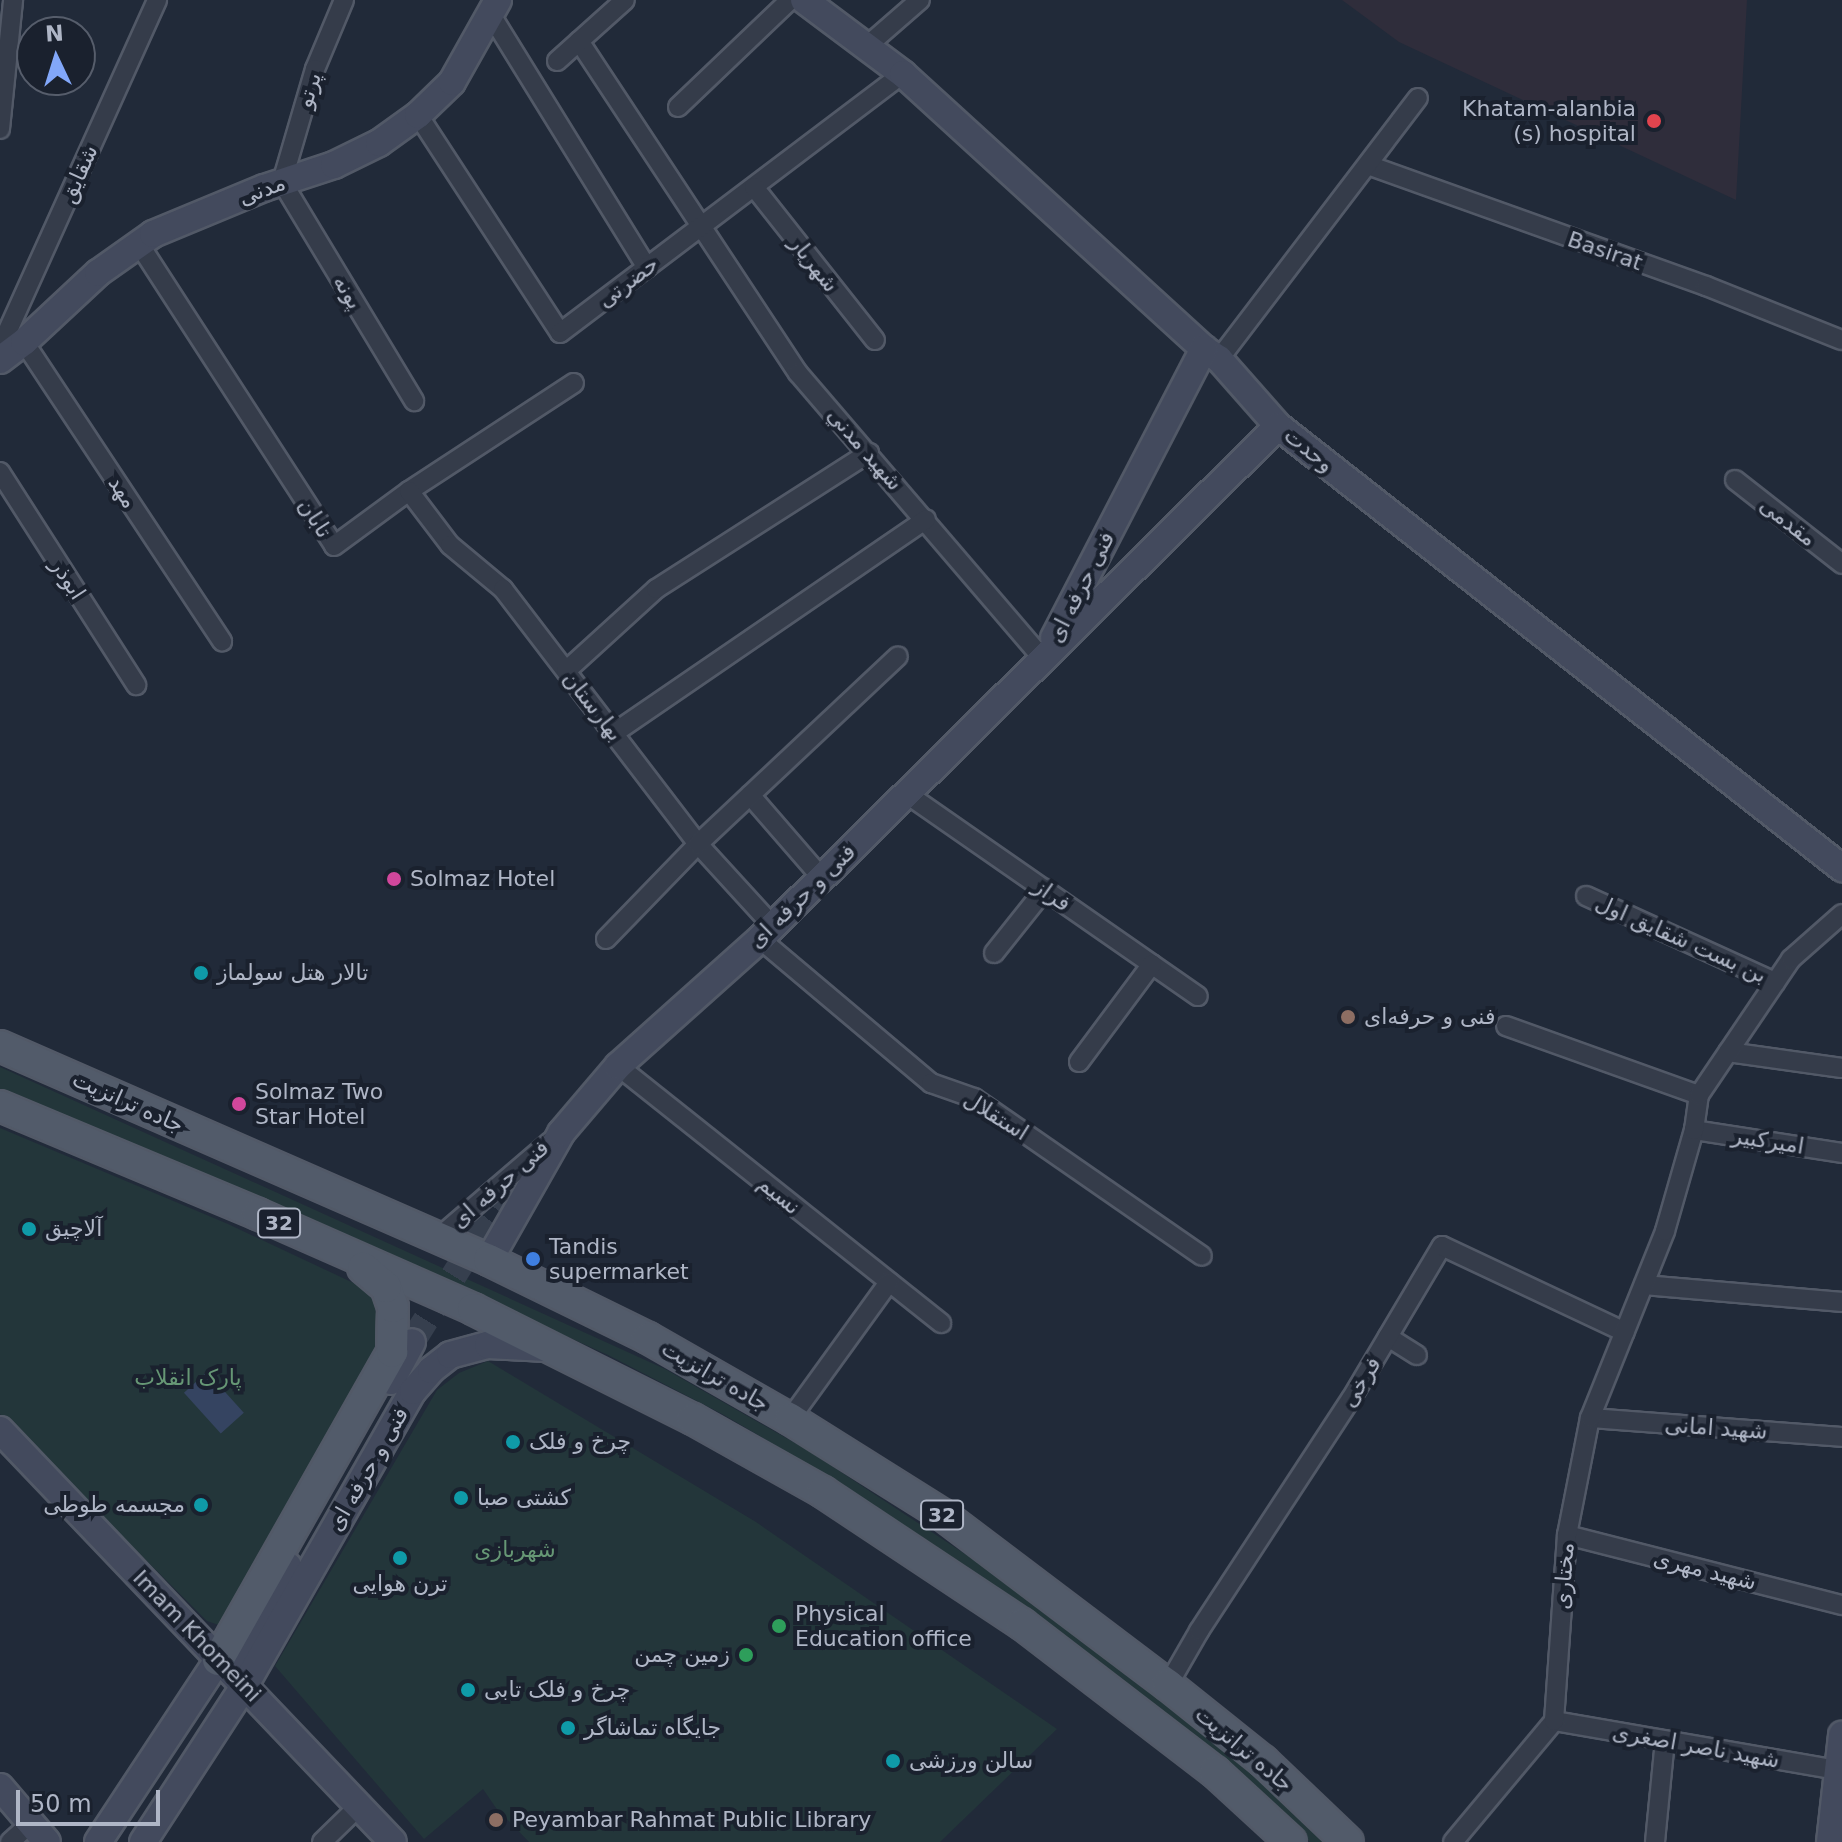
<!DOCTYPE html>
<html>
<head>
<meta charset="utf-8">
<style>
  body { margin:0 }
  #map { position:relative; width:1842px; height:1842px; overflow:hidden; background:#212a39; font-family:"DejaVu Sans",Cairo,sans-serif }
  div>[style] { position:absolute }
  .medical>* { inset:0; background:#2f2d3b }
  .green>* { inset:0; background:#23363a }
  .water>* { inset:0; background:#354461; transform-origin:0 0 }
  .secondary-tunnel>* { height:26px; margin-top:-13px; transform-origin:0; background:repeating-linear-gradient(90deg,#363f4e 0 26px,transparent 0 39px) }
  .roads { filter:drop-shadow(2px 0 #525967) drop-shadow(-2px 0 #525967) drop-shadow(0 2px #525967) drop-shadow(0 -2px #525967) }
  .street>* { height:18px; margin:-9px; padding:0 9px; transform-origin:9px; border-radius:9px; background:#353c4a }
  .secondary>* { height:26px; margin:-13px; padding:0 13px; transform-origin:13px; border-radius:13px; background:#434a5d }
  .primary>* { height:30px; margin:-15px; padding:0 15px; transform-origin:15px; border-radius:15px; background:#525b6a }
  .dots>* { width:22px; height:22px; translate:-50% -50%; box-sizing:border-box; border:4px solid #1a212e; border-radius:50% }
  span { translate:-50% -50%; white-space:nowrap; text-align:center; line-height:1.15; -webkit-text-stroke:8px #1a212e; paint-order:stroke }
  .shield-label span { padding:2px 6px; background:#1a212e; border:2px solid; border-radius:6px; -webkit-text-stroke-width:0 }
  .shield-label { font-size:20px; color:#afb6c6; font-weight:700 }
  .street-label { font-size:22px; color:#afb6c6 }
  .poi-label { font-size:22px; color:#afb6c6 }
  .right { translate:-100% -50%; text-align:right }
  .left { translate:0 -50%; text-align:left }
  .park-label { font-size:22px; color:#669775 }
  .north { position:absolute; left:16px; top:16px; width:80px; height:80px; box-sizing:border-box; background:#1a212e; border:2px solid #565d6b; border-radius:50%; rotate:356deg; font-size:22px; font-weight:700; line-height:32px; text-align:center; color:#afb6c6 }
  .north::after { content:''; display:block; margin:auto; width:28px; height:36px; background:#82a7f9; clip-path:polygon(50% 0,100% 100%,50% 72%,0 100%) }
  .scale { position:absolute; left:16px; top:1790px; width:144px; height:36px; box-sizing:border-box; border:4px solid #afb6c6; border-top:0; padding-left:10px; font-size:24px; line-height:28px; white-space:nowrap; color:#afb6c6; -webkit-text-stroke:6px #1a212e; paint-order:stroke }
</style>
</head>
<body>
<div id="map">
  <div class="medical">
    <div style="clip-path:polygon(1342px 0,1747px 0,1736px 200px,1399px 42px)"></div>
  </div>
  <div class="green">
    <div style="clip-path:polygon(0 1067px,665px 1369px,809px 1451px,1018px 1589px,1170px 1701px,1328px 1842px,1310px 1842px,1206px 1745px,1096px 1659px,829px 1477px,724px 1415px,608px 1355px,337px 1233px,169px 1158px,0 1092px)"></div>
    <div style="clip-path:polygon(0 1128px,228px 1224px,377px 1294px,385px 1337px,222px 1626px,207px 1621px,0 1414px)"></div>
    <div style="clip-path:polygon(488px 1361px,756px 1522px,1057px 1729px,940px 1842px,529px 1842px,496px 1808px,483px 1789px,424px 1839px,275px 1666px,437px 1390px,459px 1373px)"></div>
  </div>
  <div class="water">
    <div style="left:207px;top:1372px;width:55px;height:31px;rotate:48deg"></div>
  </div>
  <div class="secondary-tunnel">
    <div style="left:412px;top:1342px;width:118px;rotate:-57.8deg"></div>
    <div style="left:475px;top:1242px;width:90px;rotate:-51.7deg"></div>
  </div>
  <div class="roads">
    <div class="street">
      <div style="left:344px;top:0;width:75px;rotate:112.8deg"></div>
      <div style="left:315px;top:69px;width:118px;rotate:106.3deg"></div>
      <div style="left:282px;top:182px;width:256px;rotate:58.9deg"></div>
      <div style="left:491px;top:15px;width:297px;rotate:58.3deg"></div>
      <div style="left:579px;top:41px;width:398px;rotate:56.6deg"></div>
      <div style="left:798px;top:373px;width:377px;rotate:49.4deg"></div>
      <div style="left:867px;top:46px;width:70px;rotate:-41deg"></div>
      <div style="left:557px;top:61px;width:91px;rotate:-41.9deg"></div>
      <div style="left:678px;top:107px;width:155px;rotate:-43.7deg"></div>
      <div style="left:418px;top:115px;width:260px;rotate:56.9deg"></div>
      <div style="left:560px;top:333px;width:430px;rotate:-37.1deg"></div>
      <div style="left:0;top:129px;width:130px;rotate:-84.2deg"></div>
      <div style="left:1368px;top:165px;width:359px;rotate:19.7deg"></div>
      <div style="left:1706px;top:286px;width:146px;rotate:21.7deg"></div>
      <div style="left:754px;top:187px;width:195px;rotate:51.7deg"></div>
      <div style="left:139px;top:244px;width:359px;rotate:57.1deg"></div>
      <div style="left:334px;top:546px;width:93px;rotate:-36.3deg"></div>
      <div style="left:409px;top:491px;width:197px;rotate:-33.2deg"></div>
      <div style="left:24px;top:342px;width:359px;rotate:56.5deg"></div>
      <div style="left:0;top:348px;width:382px;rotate:-65.7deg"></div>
      <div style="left:1219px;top:359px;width:328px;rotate:-52.7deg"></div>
      <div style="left:0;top:472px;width:253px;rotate:57.4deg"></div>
      <div style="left:1735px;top:480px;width:136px;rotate:38.1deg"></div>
      <div style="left:409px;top:491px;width:68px;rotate:52.8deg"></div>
      <div style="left:450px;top:545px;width:69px;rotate:39.7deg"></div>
      <div style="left:503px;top:589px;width:321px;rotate:52.6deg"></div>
      <div style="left:698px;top:844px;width:111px;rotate:47.6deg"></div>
      <div style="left:566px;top:671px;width:122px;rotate:-42.3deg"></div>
      <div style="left:656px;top:589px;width:253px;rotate:-32.6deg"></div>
      <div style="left:614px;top:733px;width:378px;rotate:-34.4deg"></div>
      <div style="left:907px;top:794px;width:354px;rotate:34.8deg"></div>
      <div style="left:750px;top:795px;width:110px;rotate:49.1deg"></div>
      <div style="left:1586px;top:896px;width:208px;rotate:24.5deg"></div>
      <div style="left:606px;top:939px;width:132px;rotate:-45.9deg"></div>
      <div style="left:698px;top:844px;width:274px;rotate:-43.2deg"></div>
      <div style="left:760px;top:939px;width:224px;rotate:40.1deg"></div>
      <div style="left:931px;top:1083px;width:46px;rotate:19.2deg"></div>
      <div style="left:974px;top:1098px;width:277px;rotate:34.7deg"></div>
      <div style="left:994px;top:953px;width:82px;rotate:-51.4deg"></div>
      <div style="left:1506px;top:1026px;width:205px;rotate:19.7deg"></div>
      <div style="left:1728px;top:1052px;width:115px;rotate:8deg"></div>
      <div style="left:1079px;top:1062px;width:122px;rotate:-53.3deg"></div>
      <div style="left:618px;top:1066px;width:413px;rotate:38.5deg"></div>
      <div style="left:1694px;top:1130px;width:150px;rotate:8.8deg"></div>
      <div style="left:438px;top:1238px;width:148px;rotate:-40.6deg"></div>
      <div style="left:1644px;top:1285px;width:199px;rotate:4.9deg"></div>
      <div style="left:1388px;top:1337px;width:34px;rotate:32deg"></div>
      <div style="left:1590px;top:1418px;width:253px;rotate:4.3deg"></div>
      <div style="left:790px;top:1419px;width:169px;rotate:-54.1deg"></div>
      <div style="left:1567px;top:1535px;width:284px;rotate:14.3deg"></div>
      <div style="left:1168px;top:1685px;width:62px;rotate:-60.1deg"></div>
      <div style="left:1199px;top:1631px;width:277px;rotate:-56.8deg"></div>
      <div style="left:1351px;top:1399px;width:178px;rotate:-59.3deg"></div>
      <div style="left:1442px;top:1246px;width:202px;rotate:25.2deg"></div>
      <div style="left:1554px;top:1721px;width:288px;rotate:9.8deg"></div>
      <div style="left:10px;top:1842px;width:28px;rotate:-42deg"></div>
      <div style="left:322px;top:1842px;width:52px;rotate:-44.2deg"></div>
      <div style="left:1453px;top:1842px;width:158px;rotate:-50.1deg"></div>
      <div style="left:1554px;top:1721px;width:186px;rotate:-86deg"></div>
      <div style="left:1567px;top:1535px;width:119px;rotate:-78.9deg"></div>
      <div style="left:1590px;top:1418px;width:201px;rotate:-68.1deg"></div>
      <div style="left:1665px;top:1231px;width:105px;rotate:-74deg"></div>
      <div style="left:1694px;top:1130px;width:35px;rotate:-82deg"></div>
      <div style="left:1699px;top:1095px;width:164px;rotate:-55.9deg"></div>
      <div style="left:1791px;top:959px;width:68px;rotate:-41.4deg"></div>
      <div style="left:1655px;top:1842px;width:102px;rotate:-84.4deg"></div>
    </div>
    <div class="secondary">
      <div style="left:804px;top:0;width:124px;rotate:36.8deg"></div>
      <div style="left:903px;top:74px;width:408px;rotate:42.4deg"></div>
      <div style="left:1204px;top:349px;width:18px;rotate:34deg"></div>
      <div style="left:1219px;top:359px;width:89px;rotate:48.6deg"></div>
      <div style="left:1278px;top:426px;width:717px;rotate:38.09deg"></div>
      <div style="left:0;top:360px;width:30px;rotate:-37deg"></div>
      <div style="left:24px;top:342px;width:101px;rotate:-43deg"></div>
      <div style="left:98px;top:273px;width:67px;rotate:-35.3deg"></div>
      <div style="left:153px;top:234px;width:120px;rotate:-22.5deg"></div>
      <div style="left:264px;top:188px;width:74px;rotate:-18.2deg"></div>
      <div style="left:334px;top:165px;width:50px;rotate:-26.1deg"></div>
      <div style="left:379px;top:143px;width:48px;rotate:-35.7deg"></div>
      <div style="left:418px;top:115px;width:47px;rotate:-44.1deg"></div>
      <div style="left:452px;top:82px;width:94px;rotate:-60.7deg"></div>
      <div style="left:1054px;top:638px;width:326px;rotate:-62.6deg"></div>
      <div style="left:489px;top:1260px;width:146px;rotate:-60.4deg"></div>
      <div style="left:561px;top:1133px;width:88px;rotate:-49.6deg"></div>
      <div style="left:618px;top:1066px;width:191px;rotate:-41.8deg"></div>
      <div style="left:760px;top:939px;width:729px;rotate:-44.72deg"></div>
      <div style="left:391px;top:1381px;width:44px;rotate:-61.7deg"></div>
      <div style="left:0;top:1430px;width:569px;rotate:46.35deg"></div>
      <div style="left:230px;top:1671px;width:120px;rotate:-61.1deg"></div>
      <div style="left:0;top:1787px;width:72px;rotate:49.5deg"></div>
      <div style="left:98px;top:1842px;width:218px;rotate:-56.6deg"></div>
      <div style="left:143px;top:1842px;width:187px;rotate:-57deg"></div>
      <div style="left:245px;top:1685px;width:339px;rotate:-60.3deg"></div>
      <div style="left:413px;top:1391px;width:28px;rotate:-49deg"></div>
      <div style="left:431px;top:1370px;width:24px;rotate:-38deg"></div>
      <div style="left:450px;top:1355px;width:39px;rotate:-15deg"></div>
      <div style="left:488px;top:1345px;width:59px;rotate:2.9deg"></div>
      <div style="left:1830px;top:1842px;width:108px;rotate:-83.6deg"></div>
    </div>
    <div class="primary">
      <div style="left:0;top:1046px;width:534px;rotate:23.64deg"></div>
      <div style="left:489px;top:1260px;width:177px;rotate:26.1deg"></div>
      <div style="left:648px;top:1338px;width:163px;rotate:29.7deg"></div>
      <div style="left:790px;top:1419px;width:181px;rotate:32.1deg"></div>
      <div style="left:943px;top:1515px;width:282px;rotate:37.1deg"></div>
      <div style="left:1168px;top:1685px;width:122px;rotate:38.7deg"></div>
      <div style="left:1263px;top:1761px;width:117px;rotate:43.6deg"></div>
      <div style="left:0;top:1106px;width:280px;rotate:22.7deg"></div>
      <div style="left:258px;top:1214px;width:235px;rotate:23.8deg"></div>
      <div style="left:473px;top:1309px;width:246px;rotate:26.6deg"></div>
      <div style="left:693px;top:1419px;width:149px;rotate:29.3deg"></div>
      <div style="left:823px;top:1492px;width:239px;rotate:33.6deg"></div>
      <div style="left:1022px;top:1624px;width:243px;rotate:37.5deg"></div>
      <div style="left:1215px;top:1772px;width:103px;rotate:42.6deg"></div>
      <div style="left:218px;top:1660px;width:354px;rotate:-60.5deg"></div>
      <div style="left:392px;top:1352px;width:45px;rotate:-88.7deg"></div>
      <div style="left:393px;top:1307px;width:21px;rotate:-109deg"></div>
      <div style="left:386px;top:1287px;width:30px;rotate:-140deg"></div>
    </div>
  </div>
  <div class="dots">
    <div style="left:1654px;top:121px;background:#e0444e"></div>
    <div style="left:394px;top:879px;background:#d1479c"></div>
    <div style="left:201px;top:973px;background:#0f9aa8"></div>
    <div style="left:1348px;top:1017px;background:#8d6e63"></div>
    <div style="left:239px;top:1104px;background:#d1479c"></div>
    <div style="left:29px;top:1229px;background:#0f9aa8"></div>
    <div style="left:533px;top:1259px;background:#3f7fe0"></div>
    <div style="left:513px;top:1442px;background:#0f9aa8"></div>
    <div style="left:461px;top:1498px;background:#0f9aa8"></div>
    <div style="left:201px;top:1505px;background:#0f9aa8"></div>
    <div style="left:400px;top:1558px;background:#0f9aa8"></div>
    <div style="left:779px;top:1626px;background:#2e9e5b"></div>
    <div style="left:746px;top:1655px;background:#2e9e5b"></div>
    <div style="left:468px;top:1690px;background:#0f9aa8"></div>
    <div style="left:568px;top:1728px;background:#0f9aa8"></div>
    <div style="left:893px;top:1761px;background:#0f9aa8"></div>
    <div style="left:496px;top:1820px;background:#8d6e63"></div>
  </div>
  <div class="shield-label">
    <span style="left:279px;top:1223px">32</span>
    <span style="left:942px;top:1515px">32</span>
  </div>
  <div class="street-label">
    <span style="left:309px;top:90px;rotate:-73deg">پرتو</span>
    <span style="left:79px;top:174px;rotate:-66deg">شقایق</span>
    <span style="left:262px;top:190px;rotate:-21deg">مدنی</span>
    <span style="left:1605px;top:251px;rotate:19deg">Basirat</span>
    <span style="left:814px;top:264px;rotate:52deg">شهریار</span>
    <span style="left:628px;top:282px;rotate:-37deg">حضرتی</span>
    <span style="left:348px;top:292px;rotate:59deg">پونه</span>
    <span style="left:865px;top:449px;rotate:49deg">شهيد مدني</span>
    <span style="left:1309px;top:450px;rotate:39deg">وحدت</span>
    <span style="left:123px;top:492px;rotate:57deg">مهد</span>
    <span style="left:315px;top:518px;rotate:57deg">تابان</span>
    <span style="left:1788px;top:522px;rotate:38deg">مقدمی</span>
    <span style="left:68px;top:579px;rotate:57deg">ابوذر</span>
    <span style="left:1081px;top:587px;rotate:-63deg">فنی حرفه ای</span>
    <span style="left:593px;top:706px;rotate:52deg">بهارستان</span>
    <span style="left:1052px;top:895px;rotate:35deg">فراز</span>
    <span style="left:802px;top:896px;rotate:-44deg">فنی و حرفه ای</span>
    <span style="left:1681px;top:939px;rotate:24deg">بن بست شقایق اول</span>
    <span style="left:128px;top:1102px;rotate:24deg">جاده ترانزیت</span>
    <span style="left:996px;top:1116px;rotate:32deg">استقلال</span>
    <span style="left:1768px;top:1141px;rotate:9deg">امیرکبیر</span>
    <span style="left:500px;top:1184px;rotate:-41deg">فنی حرفه ای</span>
    <span style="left:779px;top:1195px;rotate:39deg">نسيم</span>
    <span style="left:715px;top:1376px;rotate:30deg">جاده ترانزیت</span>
    <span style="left:1361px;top:1382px;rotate:-58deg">فرخی</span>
    <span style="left:1716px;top:1428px;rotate:4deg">شهید امانی</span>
    <span style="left:368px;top:1469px;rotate:-60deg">فنی و حرفه ای</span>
    <span style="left:1705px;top:1570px;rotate:14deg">شهید مهری</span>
    <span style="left:1564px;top:1576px;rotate:-86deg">مختاری</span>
    <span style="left:197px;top:1636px;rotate:46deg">Imam Khomeini</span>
    <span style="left:1696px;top:1746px;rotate:10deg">شهید ناصر اصغری</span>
    <span style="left:1244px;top:1749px;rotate:40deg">جاده ترانزیت</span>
  </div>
  <div class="poi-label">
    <span class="right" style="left:1636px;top:121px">Khatam-alanbia<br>(s) hospital</span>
    <span class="left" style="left:410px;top:879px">Solmaz Hotel</span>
    <span class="left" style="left:217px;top:973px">تالار هتل سولماز</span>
    <span class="left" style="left:1364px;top:1017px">فنی و حرفه‌ای</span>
    <span class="left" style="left:255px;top:1104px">Solmaz Two<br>Star Hotel</span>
    <span class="left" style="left:45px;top:1229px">آلاچیق</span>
    <span class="left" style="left:549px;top:1259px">Tandis<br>supermarket</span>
    <span class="left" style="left:529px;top:1442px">چرخ و فلک</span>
    <span class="left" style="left:477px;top:1498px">کشتی صبا</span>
    <span class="right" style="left:185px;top:1505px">مجسمه طوطی</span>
    <span style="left:400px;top:1584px">ترن هوایی</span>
    <span class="left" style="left:795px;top:1626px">Physical<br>Education office</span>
    <span class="right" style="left:730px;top:1655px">زمین چمن</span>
    <span class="left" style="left:484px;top:1690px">چرخ و فلک تابی</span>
    <span class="left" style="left:584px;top:1728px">جایگاه تماشاگر</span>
    <span class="left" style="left:909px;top:1761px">سالن ورزشی</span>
    <span class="left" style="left:512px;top:1820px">Peyambar Rahmat Public Library</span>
  </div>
  <div class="park-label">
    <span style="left:188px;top:1378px">پارک انقلاب</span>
    <span style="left:515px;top:1550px">شهربازی</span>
  </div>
  <div class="north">N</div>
  <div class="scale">50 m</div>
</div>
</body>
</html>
